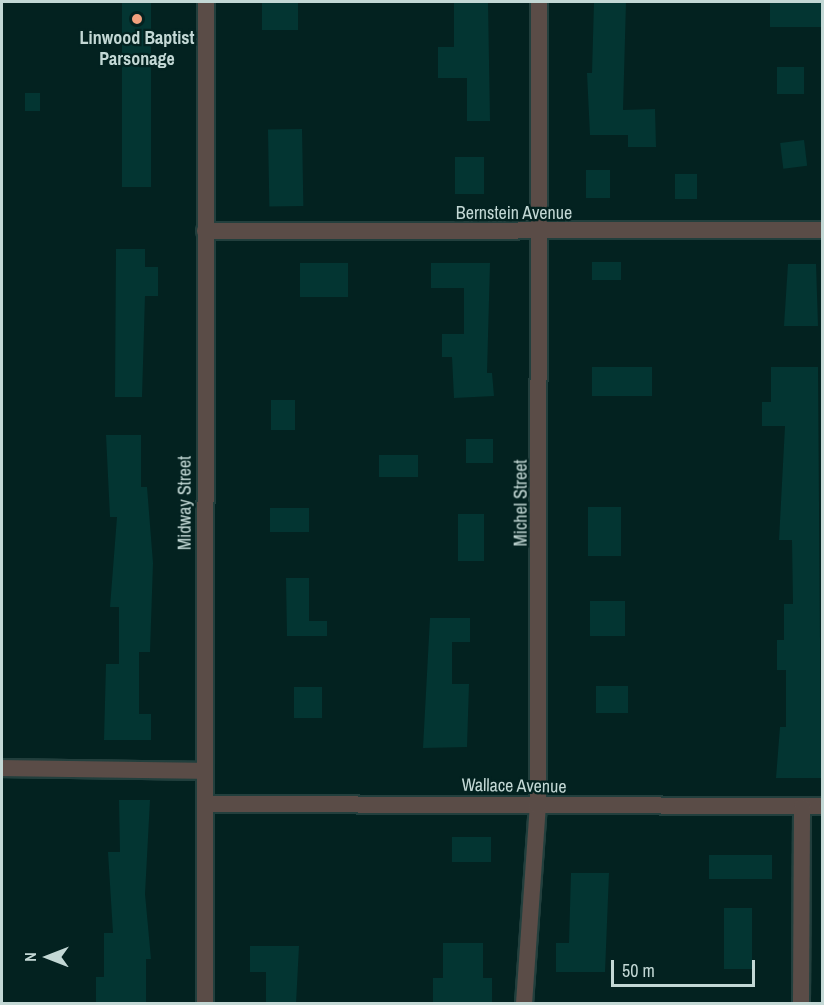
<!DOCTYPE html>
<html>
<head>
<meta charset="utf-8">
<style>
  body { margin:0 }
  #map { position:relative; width:824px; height:1005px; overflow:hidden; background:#032220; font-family:"Archivo Narrow",sans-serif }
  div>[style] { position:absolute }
  .building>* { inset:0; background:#033532; transform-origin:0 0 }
  .roads { filter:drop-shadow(2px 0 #223f3d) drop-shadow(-2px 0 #223f3d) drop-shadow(0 2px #223f3d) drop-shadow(0 -2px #223f3d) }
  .minor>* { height:16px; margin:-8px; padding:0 8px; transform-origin:8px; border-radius:8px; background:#5a4c47 }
  .tertiary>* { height:16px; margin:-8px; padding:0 8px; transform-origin:8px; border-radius:8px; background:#5a4c47 }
  .dots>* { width:16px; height:16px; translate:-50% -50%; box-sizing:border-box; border:3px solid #032220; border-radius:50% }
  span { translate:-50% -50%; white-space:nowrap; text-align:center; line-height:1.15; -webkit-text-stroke:4.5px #032220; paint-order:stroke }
  .poi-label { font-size:18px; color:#c3d8d5; font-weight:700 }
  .street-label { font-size:18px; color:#c3d8d5 }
  .frame { position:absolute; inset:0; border:3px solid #c3d8d5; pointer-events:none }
  .north { position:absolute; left:18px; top:927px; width:60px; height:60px; -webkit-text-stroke:4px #032220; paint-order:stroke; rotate:270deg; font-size:16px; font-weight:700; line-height:24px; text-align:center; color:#c3d8d5 }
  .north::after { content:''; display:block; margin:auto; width:21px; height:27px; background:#c3d8d5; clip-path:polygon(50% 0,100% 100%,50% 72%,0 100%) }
  .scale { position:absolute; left:611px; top:960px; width:144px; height:27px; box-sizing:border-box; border:3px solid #c3d8d5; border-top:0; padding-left:8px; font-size:18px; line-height:21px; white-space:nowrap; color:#c3d8d5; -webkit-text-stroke:4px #032220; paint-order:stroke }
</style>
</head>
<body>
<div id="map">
  <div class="building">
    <div style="left:122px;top:2px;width:29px;height:185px"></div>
    <div style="left:262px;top:2px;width:36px;height:28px"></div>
    <div style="clip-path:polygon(454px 2px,488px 2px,490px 121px,467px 121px,467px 78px,438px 78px,438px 47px,454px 47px)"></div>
    <div style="clip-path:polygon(594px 2px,626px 2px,623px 110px,655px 109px,656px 147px,628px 147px,628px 135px,590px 135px,587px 73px,592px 73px)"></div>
    <div style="left:770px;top:2px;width:52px;height:25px"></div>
    <div style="left:777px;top:67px;width:27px;height:27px"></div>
    <div style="left:25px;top:93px;width:15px;height:18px"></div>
    <div style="left:302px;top:129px;width:77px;height:34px;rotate:89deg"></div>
    <div style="left:804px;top:140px;width:26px;height:24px;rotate:83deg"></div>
    <div style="left:455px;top:157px;width:29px;height:37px"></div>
    <div style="left:586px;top:170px;width:24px;height:28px"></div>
    <div style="left:675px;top:174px;width:22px;height:25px"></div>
    <div style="clip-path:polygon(116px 249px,145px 249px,145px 267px,158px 267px,158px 296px,145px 296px,142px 397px,115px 397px)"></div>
    <div style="left:592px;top:262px;width:29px;height:18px"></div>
    <div style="left:300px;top:263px;width:48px;height:34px"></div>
    <div style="clip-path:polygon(431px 263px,490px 263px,487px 373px,492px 373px,494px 396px,454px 398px,452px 357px,442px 357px,442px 334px,464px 334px,464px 288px,431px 288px)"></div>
    <div style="clip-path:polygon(788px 264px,816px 264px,818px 326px,784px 326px)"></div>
    <div style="left:592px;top:367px;width:60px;height:29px"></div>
    <div style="clip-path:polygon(771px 367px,818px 367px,821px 778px,776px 778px,780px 727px,786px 727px,786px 670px,777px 670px,777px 640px,784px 640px,784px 604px,793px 604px,792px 540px,779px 540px,785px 426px,762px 426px,762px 402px,771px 402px)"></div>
    <div style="left:271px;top:400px;width:24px;height:30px"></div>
    <div style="clip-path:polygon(106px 435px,141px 435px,141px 487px,147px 487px,153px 563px,150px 652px,139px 652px,139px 714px,151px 714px,151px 740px,104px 740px,106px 664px,119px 664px,119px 607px,110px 607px,117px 517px,110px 517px)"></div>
    <div style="left:466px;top:439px;width:27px;height:24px"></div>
    <div style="left:379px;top:455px;width:39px;height:22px"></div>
    <div style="left:588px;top:507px;width:33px;height:49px"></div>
    <div style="left:270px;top:508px;width:39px;height:24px"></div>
    <div style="left:458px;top:514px;width:26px;height:47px"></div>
    <div style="clip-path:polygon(286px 578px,309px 578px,309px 621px,327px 621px,327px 636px,287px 636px)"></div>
    <div style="left:590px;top:601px;width:35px;height:35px"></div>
    <div style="clip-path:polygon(430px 618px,470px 618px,470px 642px,452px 642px,452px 684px,469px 684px,467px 747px,423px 748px)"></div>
    <div style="left:596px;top:686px;width:32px;height:27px"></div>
    <div style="left:294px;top:687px;width:28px;height:31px"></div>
    <div style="clip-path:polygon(119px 800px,150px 800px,145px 894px,151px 959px,146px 959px,146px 1004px,96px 1004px,96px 977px,104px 977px,104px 933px,113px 933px,108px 852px,120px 852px)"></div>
    <div style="left:452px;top:837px;width:39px;height:25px"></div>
    <div style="left:709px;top:855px;width:63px;height:24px"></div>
    <div style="clip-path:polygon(571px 873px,609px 873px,605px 972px,556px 972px,556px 943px,569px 943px)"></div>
    <div style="left:724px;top:908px;width:28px;height:61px"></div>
    <div style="clip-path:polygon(443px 943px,483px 943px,483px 978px,492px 978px,492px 1004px,433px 1004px,433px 978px,443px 978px)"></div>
    <div style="clip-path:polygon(250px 946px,299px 946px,296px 1004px,266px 1004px,266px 972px,250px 972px)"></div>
  </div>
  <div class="roads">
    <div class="minor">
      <div style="left:205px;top:231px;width:617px;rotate:-0.09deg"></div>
      <div style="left:2px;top:768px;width:203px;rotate:0.8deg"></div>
      <div style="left:205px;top:804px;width:617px;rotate:0.19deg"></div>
      <div style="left:524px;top:1004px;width:198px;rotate:-86deg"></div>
      <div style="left:538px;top:806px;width:804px;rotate:-89.93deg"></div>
      <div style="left:801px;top:1004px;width:197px;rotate:-89.7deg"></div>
    </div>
    <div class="tertiary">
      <div style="left:205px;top:1004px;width:1002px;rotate:-89.94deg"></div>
    </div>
  </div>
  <div class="dots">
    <div style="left:137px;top:19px;background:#f2a17e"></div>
  </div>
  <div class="poi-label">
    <span style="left:137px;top:49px">Linwood Baptist<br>Parsonage</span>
  </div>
  <div class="street-label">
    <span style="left:514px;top:213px">Bernstein Avenue</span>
    <span style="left:185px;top:503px;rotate:-90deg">Midway Street</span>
    <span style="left:521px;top:503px;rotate:-90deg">Michel Street</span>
    <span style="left:514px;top:786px;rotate:1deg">Wallace Avenue</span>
  </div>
  <div class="frame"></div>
  <div class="north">N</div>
  <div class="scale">50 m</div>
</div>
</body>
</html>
